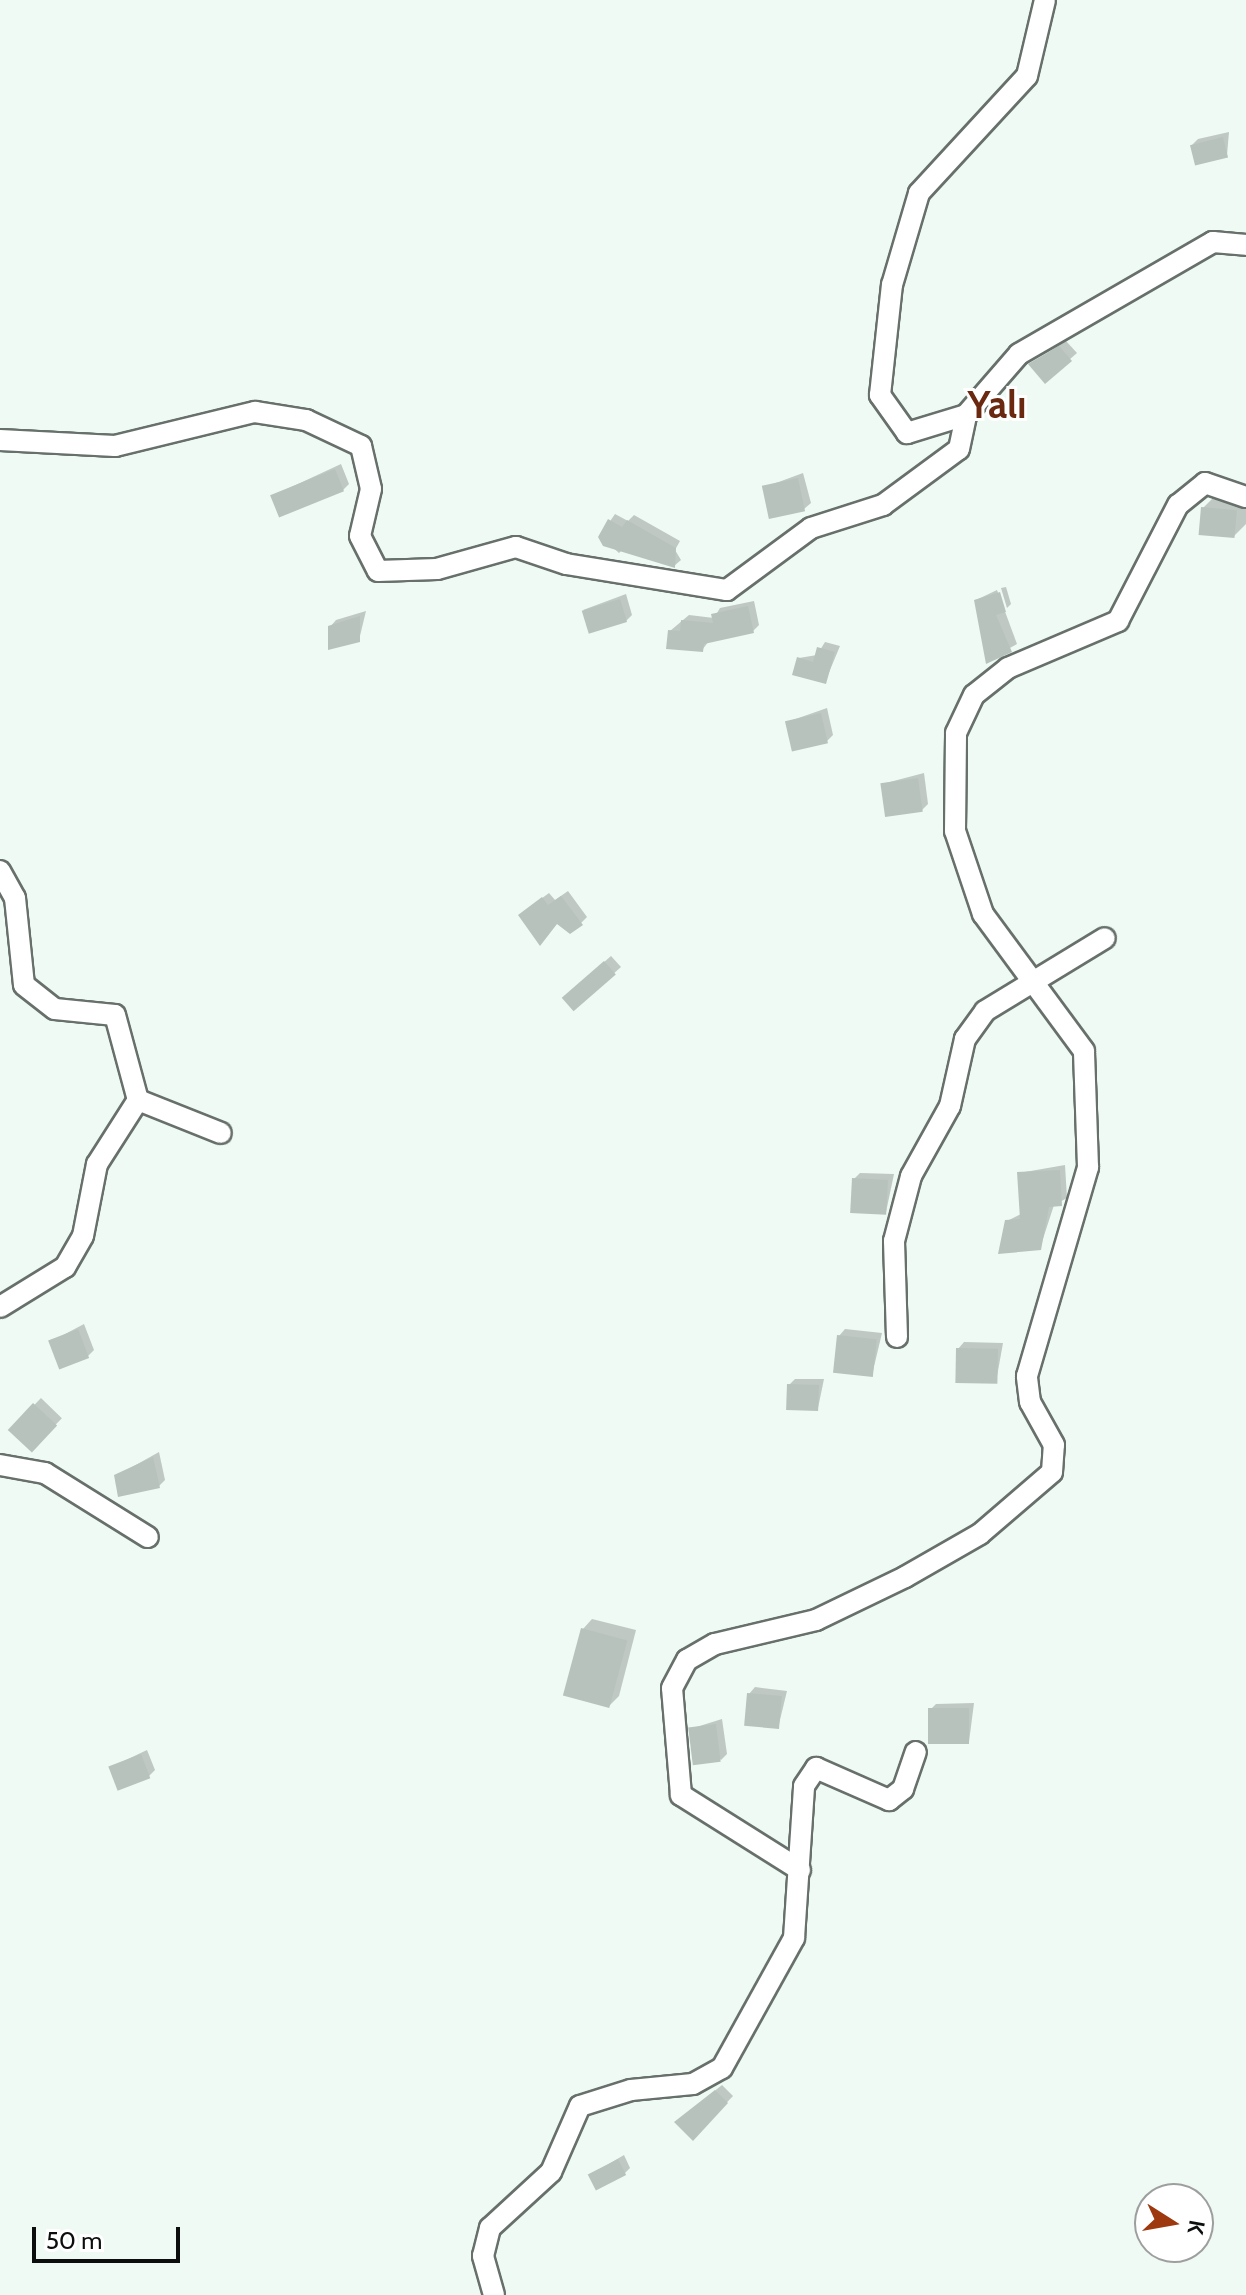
<!DOCTYPE html>
<html>
<head>
<meta charset="utf-8">
<style>
  body { margin:0 }
  #map { position:relative; width:1246px; height:2295px; overflow:hidden; background:#effaf4; font-family:Cabin,sans-serif }
  div>[style] { position:absolute }
  .shadow>* { inset:0; background:#0003; transform-origin:0 0 }
  .building>* { inset:0; background:#b8c2bc; transform-origin:0 0 }
  .roads { filter:drop-shadow(2px 0 #67706b) drop-shadow(-2px 0 #67706b) drop-shadow(0 2px #67706b) drop-shadow(0 -2px #67706b) }
  .minor>* { height:20px; margin:-10px; padding:0 10px; transform-origin:10px; border-radius:10px; background:#fff }
  span { translate:-50% -50%; white-space:nowrap; text-align:center; line-height:1.15; -webkit-text-stroke:6px #fff; paint-order:stroke }
  .district-label { font-size:38px; color:#6a2810; font-weight:700 }
  .north { position:absolute; left:1134px; top:2183px; width:80px; height:80px; box-sizing:border-box; background:#fff; border:2px solid #9d9f9e; border-radius:50%; rotate:101deg; font-size:22px; font-weight:700; line-height:32px; text-align:center; color:#0b0e0d }
  .north::after { content:''; display:block; margin:auto; width:28px; height:36px; background:#9e390f; clip-path:polygon(50% 0,100% 100%,50% 72%,0 100%) }
  .scale { position:absolute; left:32px; top:2227px; width:148px; height:36px; box-sizing:border-box; border:4px solid #0b0e0d; border-top:0; padding-left:10px; font-size:24px; line-height:28px; white-space:nowrap; color:#0b0e0d; -webkit-text-stroke:6px #fff; paint-order:stroke }
</style>
</head>
<body>
<div id="map">
  <div class="shadow">
    <div style="clip-path:polygon(1229px 132px,1227px 155px,1192px 145px,1198px 139px)"></div>
    <div style="clip-path:polygon(1066px 341px,1077px 353px,1045px 381px,1031px 364px)"></div>
    <div style="clip-path:polygon(341px 464px,349px 484px,343px 490px,272px 496px)"></div>
    <div style="clip-path:polygon(803px 473px,811px 503px,804px 509px,765px 487px)"></div>
    <div style="clip-path:polygon(1216px 495px,1246px 497px,1246px 524px,1234px 536px,1203px 508px)"></div>
    <div style="clip-path:polygon(615px 514px,628px 521px,634px 515px,680px 541px,675px 550px,681px 560px,674px 566px,625px 547px,619px 553px,600px 536px)"></div>
    <div style="clip-path:polygon(1006px 587px,1011px 604px,1007px 608px,1001px 588px)"></div>
    <div style="clip-path:polygon(997px 590px,1017px 644px,987px 661px,976px 600px)"></div>
    <div style="clip-path:polygon(626px 594px,632px 615px,626px 621px,583px 610px)"></div>
    <div style="clip-path:polygon(754px 601px,759px 625px,753px 631px,709px 641px,702px 650px,670px 631px,689px 615px,714px 618px,720px 608px)"></div>
    <div style="clip-path:polygon(366px 611px,359px 640px,330px 627px,336px 620px)"></div>
    <div style="clip-path:polygon(825px 642px,840px 646px,825px 682px,799px 658px,817px 655px)"></div>
    <div style="clip-path:polygon(827px 708px,833px 735px,827px 741px,787px 722px)"></div>
    <div style="clip-path:polygon(924px 773px,928px 804px,922px 810px,882px 784px)"></div>
    <div style="clip-path:polygon(568px 891px,587px 917px,581px 923px,526px 910px,549px 893px,555px 900px)"></div>
    <div style="clip-path:polygon(611px 956px,621px 967px,574px 1009px,570px 992px)"></div>
    <div style="clip-path:polygon(1065px 1165px,1067px 1198px,1054px 1205px,1040px 1248px,1007px 1221px,1021px 1214px,1019px 1173px)"></div>
    <div style="clip-path:polygon(860px 1173px,894px 1174px,886px 1212px,854px 1179px)"></div>
    <div style="clip-path:polygon(84px 1324px,94px 1350px,88px 1356px,50px 1342px)"></div>
    <div style="clip-path:polygon(845px 1329px,882px 1333px,872px 1375px,839px 1336px)"></div>
    <div style="clip-path:polygon(964px 1342px,1003px 1343px,996px 1382px,958px 1349px)"></div>
    <div style="clip-path:polygon(795px 1379px,824px 1379px,818px 1408px,789px 1385px)"></div>
    <div style="left:41px;top:1398px;width:29px;height:44px;rotate:44deg"></div>
    <div style="clip-path:polygon(159px 1452px,165px 1480px,159px 1486px,116px 1476px)"></div>
    <div style="clip-path:polygon(592px 1619px,636px 1630px,619px 1696px,609px 1706px,583px 1629px)"></div>
    <div style="clip-path:polygon(755px 1687px,787px 1691px,778px 1728px,749px 1694px)"></div>
    <div style="clip-path:polygon(974px 1703px,969px 1742px,930px 1710px,936px 1704px)"></div>
    <div style="clip-path:polygon(722px 1719px,727px 1754px,721px 1760px,690px 1729px)"></div>
    <div style="clip-path:polygon(147px 1750px,155px 1770px,149px 1776px,111px 1767px)"></div>
    <div style="clip-path:polygon(722px 2085px,733px 2096px,693px 2138px,676px 2122px)"></div>
    <div style="clip-path:polygon(624px 2155px,630px 2168px,624px 2174px,590px 2175px)"></div>
  </div>
  <div class="building">
    <div style="left:1223px;top:137px;width:21px;height:34px;rotate:76deg"></div>
    <div style="clip-path:polygon(1059px 346px,1072px 361px,1045px 384px,1028px 364px)"></div>
    <div style="left:335px;top:469px;width:24px;height:70px;rotate:68deg"></div>
    <div style="left:798px;top:478px;width:34px;height:37px;rotate:78deg"></div>
    <div style="left:1201px;top:507px;width:36px;height:28px;rotate:5deg"></div>
    <div style="clip-path:polygon(608px 519px,622px 527px,627px 520px,676px 548px,675px 568px,603px 546px,598px 537px)"></div>
    <div style="clip-path:polygon(1000px 592px,1006px 612px,996px 615px,1012px 652px,986px 664px,974px 600px)"></div>
    <div style="left:620px;top:599px;width:24px;height:40px;rotate:73deg"></div>
    <div style="clip-path:polygon(748px 606px,754px 633px,704px 644px,703px 652px,666px 649px,668px 630px,680px 631px,681px 620px,713px 623px,711px 614px)"></div>
    <div style="clip-path:polygon(360px 616px,360px 642px,328px 650px,328px 626px)"></div>
    <div style="clip-path:polygon(817px 647px,835px 652px,826px 684px,792px 675px,797px 657px,813px 662px)"></div>
    <div style="left:821px;top:713px;width:31px;height:37px;rotate:77deg"></div>
    <div style="left:918px;top:778px;width:34px;height:38px;rotate:82deg"></div>
    <div style="clip-path:polygon(561px 896px,583px 925px,570px 934px,557px 924px,540px 946px,518px 915px,542px 897px,548px 905px)"></div>
    <div style="left:604px;top:961px;width:18px;height:56px;rotate:49deg"></div>
    <div style="clip-path:polygon(1060px 1170px,1062px 1206px,1049px 1207px,1041px 1250px,998px 1254px,1005px 1220px,1020px 1219px,1017px 1172px)"></div>
    <div style="left:852px;top:1178px;width:36px;height:35px;rotate:3deg"></div>
    <div style="left:78px;top:1329px;width:31px;height:32px;rotate:69deg"></div>
    <div style="left:837px;top:1335px;width:40px;height:38px;rotate:6deg"></div>
    <div style="left:956px;top:1348px;width:42px;height:35px;rotate:1deg"></div>
    <div style="left:787px;top:1384px;width:32px;height:26px;rotate:2deg"></div>
    <div style="left:33px;top:1403px;width:33px;height:37px;rotate:43deg"></div>
    <div style="clip-path:polygon(153px 1457px,160px 1488px,118px 1497px,114px 1475px)"></div>
    <div style="left:581px;top:1628px;width:48px;height:70px;rotate:15deg"></div>
    <div style="left:747px;top:1693px;width:35px;height:33px;rotate:5deg"></div>
    <div style="left:969px;top:1708px;width:36px;height:41px;rotate:90deg"></div>
    <div style="left:716px;top:1724px;width:38px;height:28px;rotate:83deg"></div>
    <div style="left:141px;top:1754px;width:26px;height:35px;rotate:69deg"></div>
    <div style="clip-path:polygon(715px 2090px,728px 2103px,693px 2141px,674px 2122px)"></div>
    <div style="left:618px;top:2159px;width:18px;height:34px;rotate:63deg"></div>
  </div>
  <div class="roads">
    <div class="minor">
      <div style="left:966px;top:415px;width:62px;rotate:163deg"></div>
      <div style="left:907px;top:433px;width:47px;rotate:-125.4deg"></div>
      <div style="left:880px;top:395px;width:111px;rotate:-83.8deg"></div>
      <div style="left:892px;top:285px;width:96px;rotate:-73.6deg"></div>
      <div style="left:919px;top:193px;width:159px;rotate:-47.3deg"></div>
      <div style="left:1027px;top:76px;width:78px;rotate:-76.7deg"></div>
      <div style="left:0;top:440px;width:115px;rotate:3deg"></div>
      <div style="left:115px;top:446px;width:144px;rotate:-13.7deg"></div>
      <div style="left:255px;top:412px;width:52px;rotate:8.9deg"></div>
      <div style="left:306px;top:420px;width:61px;rotate:25.3deg"></div>
      <div style="left:361px;top:446px;width:44px;rotate:76.9deg"></div>
      <div style="left:371px;top:489px;width:48px;rotate:103.2deg"></div>
      <div style="left:360px;top:536px;width:39px;rotate:63deg"></div>
      <div style="left:378px;top:571px;width:59px;rotate:-1.9deg"></div>
      <div style="left:437px;top:569px;width:82px;rotate:-15.6deg"></div>
      <div style="left:516px;top:547px;width:53px;rotate:18.8deg"></div>
      <div style="left:566px;top:564px;width:163px;rotate:9.2deg"></div>
      <div style="left:727px;top:590px;width:104px;rotate:-36.4deg"></div>
      <div style="left:811px;top:528px;width:76px;rotate:-17.7deg"></div>
      <div style="left:883px;top:505px;width:94px;rotate:-36.4deg"></div>
      <div style="left:959px;top:449px;width:35px;rotate:-78deg"></div>
      <div style="left:966px;top:415px;width:81px;rotate:-49deg"></div>
      <div style="left:1019px;top:354px;width:224px;rotate:-30deg"></div>
      <div style="left:1213px;top:242px;width:33px;rotate:5deg"></div>
      <div style="left:0;top:871px;width:31px;rotate:61deg"></div>
      <div style="left:15px;top:898px;width:87px;rotate:84.1deg"></div>
      <div style="left:24px;top:985px;width:39px;rotate:38deg"></div>
      <div style="left:55px;top:1009px;width:60px;rotate:5.7deg"></div>
      <div style="left:115px;top:1015px;width:88px;rotate:74.9deg"></div>
      <div style="left:138px;top:1100px;width:76px;rotate:122.6deg"></div>
      <div style="left:97px;top:1164px;width:73px;rotate:101deg"></div>
      <div style="left:83px;top:1236px;width:36px;rotate:120deg"></div>
      <div style="left:65px;top:1267px;width:76px;rotate:148.4deg"></div>
      <div style="left:138px;top:1100px;width:89px;rotate:21.7deg"></div>
      <div style="left:897px;top:1337px;width:96px;rotate:-91.8deg"></div>
      <div style="left:894px;top:1241px;width:67px;rotate:-75.3deg"></div>
      <div style="left:911px;top:1176px;width:80px;rotate:-60.9deg"></div>
      <div style="left:950px;top:1106px;width:69px;rotate:-77.4deg"></div>
      <div style="left:965px;top:1039px;width:34px;rotate:-54deg"></div>
      <div style="left:985px;top:1011px;width:140px;rotate:-31.3deg"></div>
      <div style="left:0;top:1465px;width:46px;rotate:10.1deg"></div>
      <div style="left:45px;top:1473px;width:121px;rotate:31.9deg"></div>
      <div style="left:800px;top:1870px;width:141px;rotate:-147.8deg"></div>
      <div style="left:681px;top:1795px;width:107px;rotate:-94.8deg"></div>
      <div style="left:672px;top:1688px;width:32px;rotate:-62deg"></div>
      <div style="left:687px;top:1660px;width:32px;rotate:-30deg"></div>
      <div style="left:715px;top:1644px;width:104px;rotate:-13.4deg"></div>
      <div style="left:816px;top:1620px;width:99px;rotate:-25.8deg"></div>
      <div style="left:905px;top:1577px;width:86px;rotate:-29.8deg"></div>
      <div style="left:980px;top:1534px;width:95px;rotate:-40.7deg"></div>
      <div style="left:1052px;top:1472px;width:27px;rotate:-86deg"></div>
      <div style="left:1054px;top:1445px;width:49px;rotate:-119.2deg"></div>
      <div style="left:1030px;top:1402px;width:26px;rotate:-97deg"></div>
      <div style="left:1027px;top:1376px;width:218px;rotate:-73.7deg"></div>
      <div style="left:1088px;top:1167px;width:116px;rotate:-92deg"></div>
      <div style="left:1084px;top:1051px;width:170px;rotate:-126.4deg"></div>
      <div style="left:983px;top:914px;width:88px;rotate:-108.6deg"></div>
      <div style="left:955px;top:831px;width:98px;rotate:-89.4deg"></div>
      <div style="left:956px;top:733px;width:42px;rotate:-64.7deg"></div>
      <div style="left:974px;top:695px;width:43px;rotate:-38.5deg"></div>
      <div style="left:1008px;top:668px;width:120px;rotate:-23.1deg"></div>
      <div style="left:1118px;top:621px;width:131px;rotate:-62.7deg"></div>
      <div style="left:1178px;top:505px;width:35px;rotate:-39deg"></div>
      <div style="left:1205px;top:483px;width:43px;rotate:18.9deg"></div>
      <div style="left:494px;top:2295px;width:41px;rotate:-105.8deg"></div>
      <div style="left:483px;top:2256px;width:29px;rotate:-76deg"></div>
      <div style="left:490px;top:2228px;width:83px;rotate:-42.6deg"></div>
      <div style="left:551px;top:2172px;width:72px;rotate:-66.3deg"></div>
      <div style="left:580px;top:2106px;width:53px;rotate:-17.4deg"></div>
      <div style="left:631px;top:2090px;width:62px;rotate:-5.5deg"></div>
      <div style="left:693px;top:2084px;width:33px;rotate:-29deg"></div>
      <div style="left:722px;top:2068px;width:149px;rotate:-61deg"></div>
      <div style="left:794px;top:1938px;width:152px;rotate:-86.2deg"></div>
      <div style="left:804px;top:1786px;width:22px;rotate:-56deg"></div>
      <div style="left:816px;top:1768px;width:80px;rotate:23.7deg"></div>
      <div style="left:889px;top:1800px;width:18px;rotate:-38deg"></div>
      <div style="left:903px;top:1789px;width:39px;rotate:-71deg"></div>
    </div>
  </div>
  <div class="district-label">
    <span style="left:997px;top:405px">Yalı</span>
  </div>
  <div class="north">K</div>
  <div class="scale">50 m</div>
</div>
</body>
</html>
